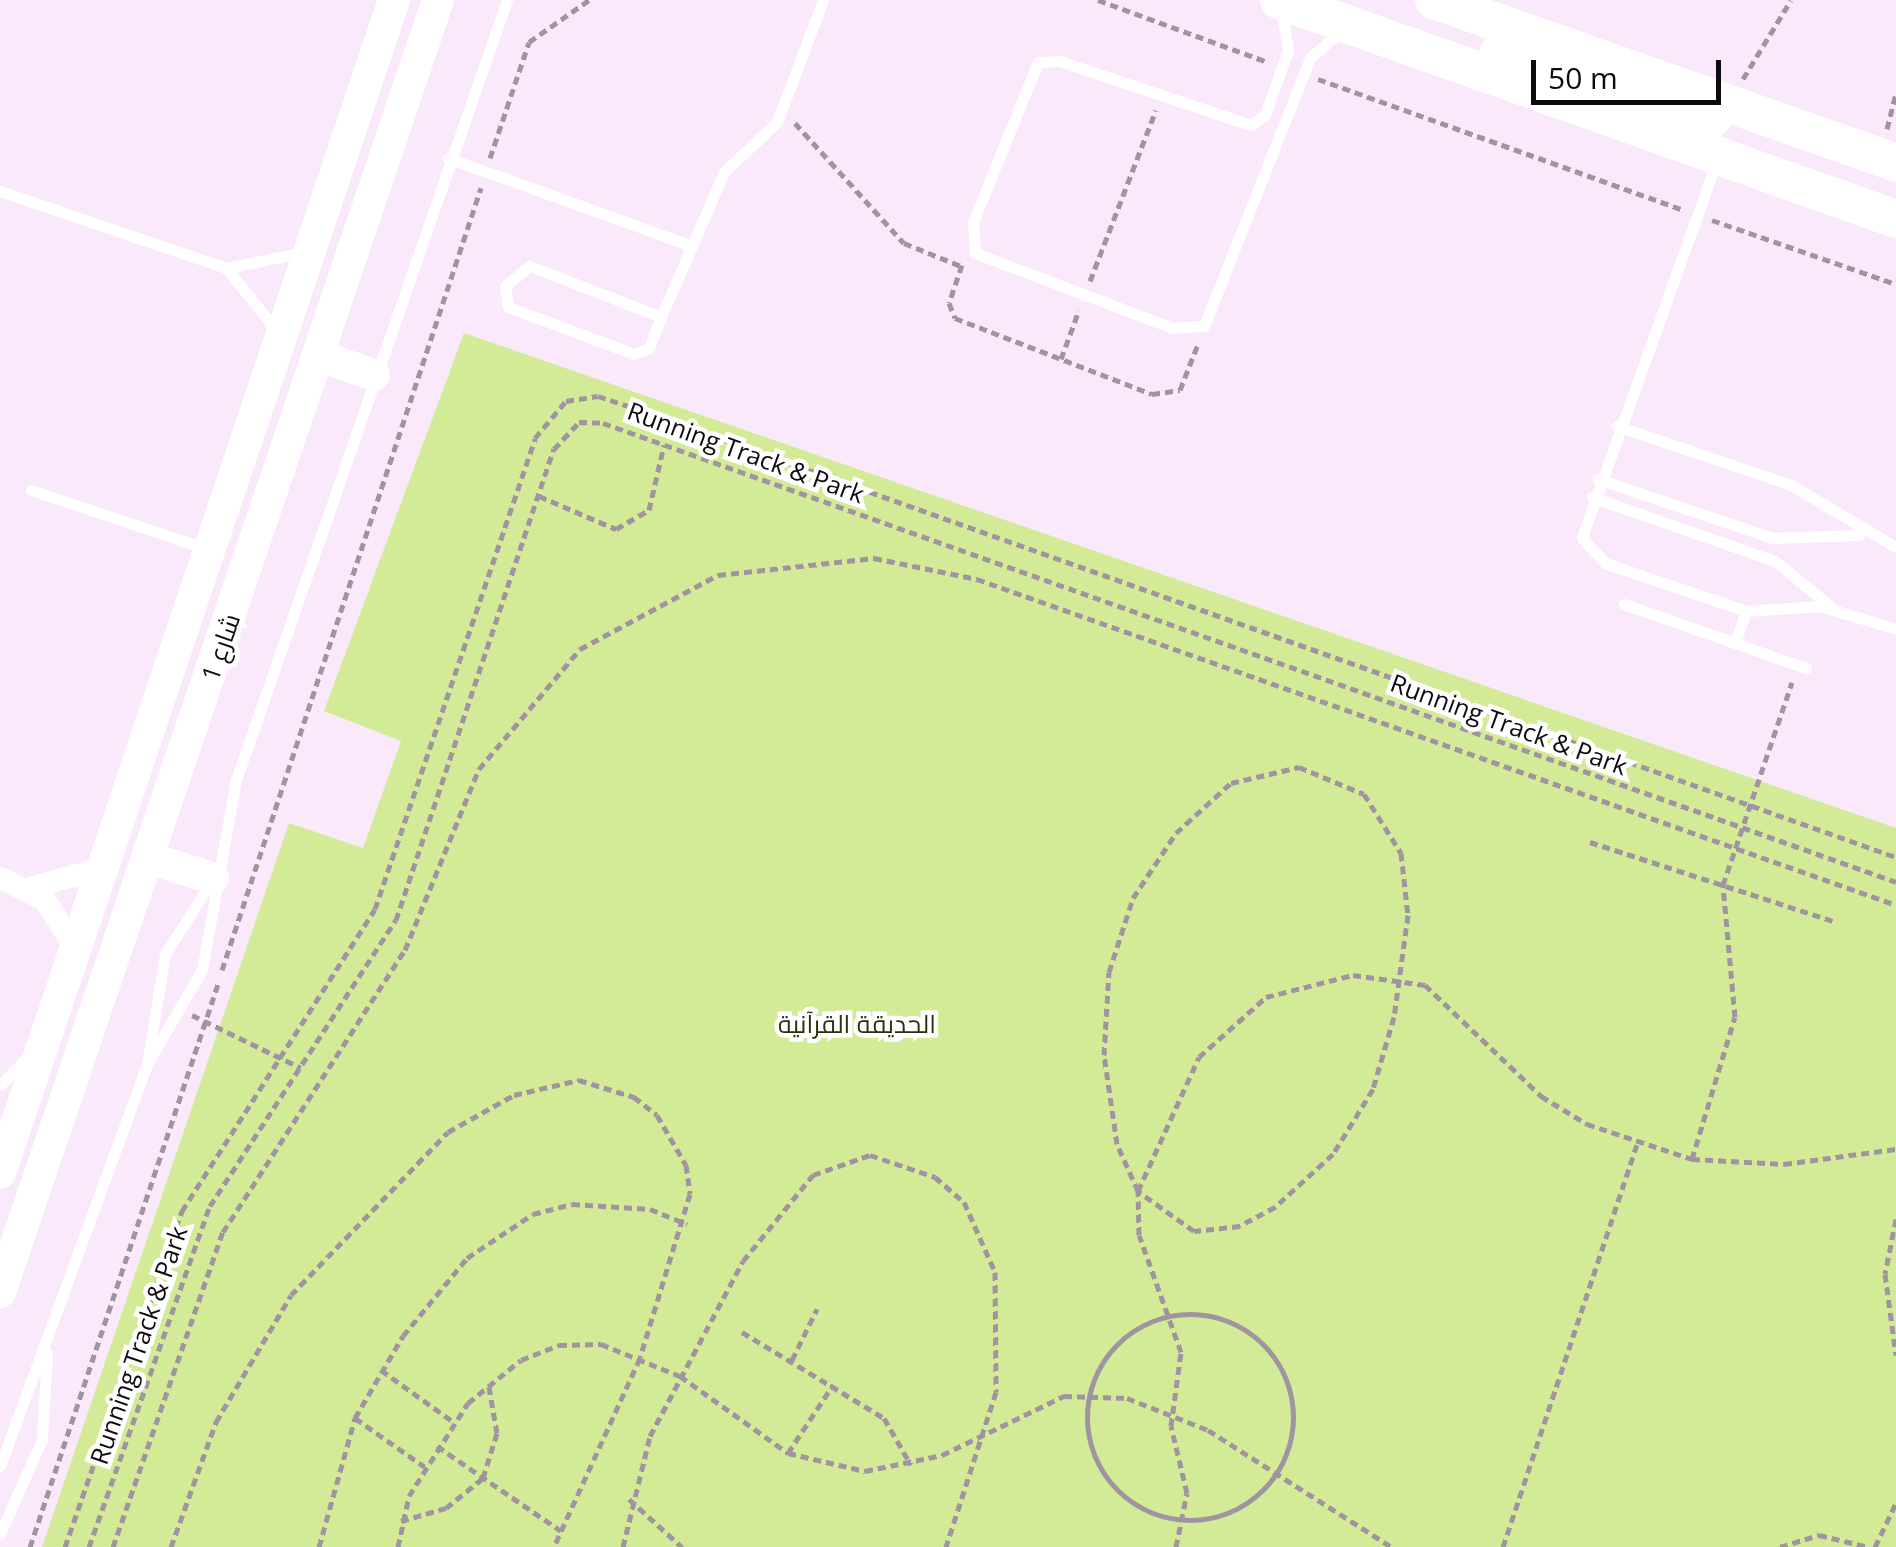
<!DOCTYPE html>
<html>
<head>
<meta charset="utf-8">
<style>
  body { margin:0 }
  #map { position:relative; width:1896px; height:1547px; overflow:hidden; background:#fae9fb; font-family:"Open Sans",Cairo,sans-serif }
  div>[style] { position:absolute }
  .green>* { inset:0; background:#d3eb96 }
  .path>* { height:5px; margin-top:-2.5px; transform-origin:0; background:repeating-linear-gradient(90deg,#a094a1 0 8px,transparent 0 13px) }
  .path>.ring { margin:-2.5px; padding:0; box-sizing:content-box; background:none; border:5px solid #a094a1; border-radius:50% }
  .lane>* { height:11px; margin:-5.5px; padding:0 5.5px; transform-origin:5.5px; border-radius:5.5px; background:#fff }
  .street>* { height:22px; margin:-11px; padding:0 11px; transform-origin:11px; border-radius:11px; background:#fff }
  .secondary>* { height:32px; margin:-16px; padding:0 16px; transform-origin:16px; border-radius:16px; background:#fff }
  .primary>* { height:38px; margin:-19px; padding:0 19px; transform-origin:19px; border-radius:19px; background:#fff }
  span { translate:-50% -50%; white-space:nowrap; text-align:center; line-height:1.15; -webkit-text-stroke:9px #fff; paint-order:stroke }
  .street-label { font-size:25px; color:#0f0a10 }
  .park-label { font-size:25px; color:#28310c }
  .scale { position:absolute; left:1531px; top:60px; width:190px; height:45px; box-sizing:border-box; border:5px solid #0f0a10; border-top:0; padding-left:12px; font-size:30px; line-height:35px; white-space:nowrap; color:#0f0a10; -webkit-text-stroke:8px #fff; paint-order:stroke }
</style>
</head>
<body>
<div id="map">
  <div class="green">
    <div style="clip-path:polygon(464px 333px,1896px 828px,1896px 1547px,42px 1547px,289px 823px,363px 848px,401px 741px,324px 711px)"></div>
  </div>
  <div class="path">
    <div style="left:1098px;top:0;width:178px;rotate:20.1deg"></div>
    <div style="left:1318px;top:79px;width:388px;rotate:19.7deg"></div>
    <div style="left:1743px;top:79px;width:92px;rotate:-58.7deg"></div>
    <div style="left:795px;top:123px;width:162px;rotate:47.8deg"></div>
    <div style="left:904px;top:243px;width:61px;rotate:22deg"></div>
    <div style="left:1887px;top:129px;width:36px;rotate:-76deg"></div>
    <div style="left:490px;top:158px;width:122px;rotate:-71.4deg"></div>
    <div style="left:529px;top:42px;width:73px;rotate:-35deg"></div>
    <div style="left:1712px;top:220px;width:195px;rotate:19.2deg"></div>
    <div style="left:962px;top:265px;width:40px;rotate:108.9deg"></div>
    <div style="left:949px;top:303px;width:16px;rotate:68deg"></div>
    <div style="left:955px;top:318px;width:211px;rotate:21.1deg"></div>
    <div style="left:1152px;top:394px;width:28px;rotate:-8deg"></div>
    <div style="left:1180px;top:390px;width:49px;rotate:-68.6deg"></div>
    <div style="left:1090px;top:281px;width:183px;rotate:-68.9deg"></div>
    <div style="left:1061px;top:359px;width:52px;rotate:-69.8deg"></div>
    <div style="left:539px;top:496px;width:84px;rotate:23.2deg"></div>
    <div style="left:616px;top:529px;width:38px;rotate:-30deg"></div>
    <div style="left:649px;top:510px;width:67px;rotate:-77deg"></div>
    <div style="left:1299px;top:767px;width:70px;rotate:22.6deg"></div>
    <div style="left:1364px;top:794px;width:70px;rotate:57.9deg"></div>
    <div style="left:1401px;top:853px;width:62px;rotate:83.6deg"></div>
    <div style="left:1408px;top:915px;width:103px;rotate:97.8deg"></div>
    <div style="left:1394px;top:1017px;width:75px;rotate:106.3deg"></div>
    <div style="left:1373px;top:1089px;width:76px;rotate:121.6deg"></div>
    <div style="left:1333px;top:1154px;width:79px;rotate:137.6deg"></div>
    <div style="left:1275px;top:1207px;width:40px;rotate:152deg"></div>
    <div style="left:1240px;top:1226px;width:46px;rotate:173.8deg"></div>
    <div style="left:1194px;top:1231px;width:69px;rotate:-144.5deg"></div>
    <div style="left:1138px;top:1191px;width:51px;rotate:-114.1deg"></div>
    <div style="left:1117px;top:1144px;width:90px;rotate:-98.3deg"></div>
    <div style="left:1104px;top:1055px;width:83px;rotate:-86.6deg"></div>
    <div style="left:1109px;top:972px;width:78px;rotate:-72deg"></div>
    <div style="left:1133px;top:898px;width:78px;rotate:-56.5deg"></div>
    <div style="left:1176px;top:833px;width:74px;rotate:-42.3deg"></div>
    <div style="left:1231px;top:783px;width:70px;rotate:-13.2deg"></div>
    <div style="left:1590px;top:842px;width:256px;rotate:18deg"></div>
    <div style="left:222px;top:970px;width:824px;rotate:-71.68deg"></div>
    <div style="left:192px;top:1015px;width:121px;rotate:25.9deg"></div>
    <div style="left:1692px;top:1159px;width:148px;rotate:-73.2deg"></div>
    <div style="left:1735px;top:1017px;width:133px;rotate:-95.2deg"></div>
    <div style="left:1723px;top:885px;width:214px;rotate:-71.2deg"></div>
    <div style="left:1896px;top:1219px;width:56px;rotate:101.3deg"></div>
    <div style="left:1885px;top:1274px;width:82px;rotate:82.3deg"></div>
    <div class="ring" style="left:1087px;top:1314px;width:201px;height:201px"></div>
    <div style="left:742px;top:1332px;width:166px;rotate:31.2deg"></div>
    <div style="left:884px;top:1418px;width:54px;rotate:60.1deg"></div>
    <div style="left:792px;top:1360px;width:57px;rotate:-63.9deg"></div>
    <div style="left:381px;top:1370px;width:91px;rotate:35.6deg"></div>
    <div style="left:355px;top:1418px;width:85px;rotate:35deg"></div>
    <div style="left:437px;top:1446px;width:150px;rotate:34.4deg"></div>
    <div style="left:788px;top:1453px;width:82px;rotate:-56.5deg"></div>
    <div style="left:629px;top:1499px;width:72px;rotate:42.2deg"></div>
    <div style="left:401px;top:1521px;width:47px;rotate:-16.1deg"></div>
    <div style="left:446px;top:1508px;width:48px;rotate:-39deg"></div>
    <div style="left:483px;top:1478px;width:47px;rotate:-72.7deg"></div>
    <div style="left:497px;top:1433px;width:47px;rotate:-99.9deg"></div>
    <div style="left:30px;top:1547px;width:597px;rotate:-71.53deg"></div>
    <div style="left:65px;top:1547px;width:356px;rotate:-70.8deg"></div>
    <div style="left:182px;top:1211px;width:358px;rotate:-57.4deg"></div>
    <div style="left:375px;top:909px;width:497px;rotate:-71.2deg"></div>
    <div style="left:535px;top:438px;width:48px;rotate:-50deg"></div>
    <div style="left:566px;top:401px;width:32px;rotate:-9deg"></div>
    <div style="left:598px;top:396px;width:41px;rotate:18.4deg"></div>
    <div style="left:637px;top:409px;width:1336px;rotate:19.59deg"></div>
    <div style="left:89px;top:1547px;width:362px;rotate:-70.5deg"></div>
    <div style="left:210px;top:1206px;width:341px;rotate:-57deg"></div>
    <div style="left:396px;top:920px;width:497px;rotate:-71.5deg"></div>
    <div style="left:554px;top:449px;width:37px;rotate:-47deg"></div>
    <div style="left:579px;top:422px;width:24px;rotate:2deg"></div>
    <div style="left:603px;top:423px;width:1372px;rotate:19.54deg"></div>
    <div style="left:113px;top:1547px;width:334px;rotate:-70.8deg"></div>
    <div style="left:223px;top:1232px;width:336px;rotate:-57.2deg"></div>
    <div style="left:405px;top:950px;width:196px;rotate:-67.8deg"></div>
    <div style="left:479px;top:769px;width:157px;rotate:-49.9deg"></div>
    <div style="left:580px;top:649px;width:157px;rotate:-28.2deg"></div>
    <div style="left:718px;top:575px;width:157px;rotate:-6.2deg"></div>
    <div style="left:874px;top:558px;width:105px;rotate:11.5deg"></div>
    <div style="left:977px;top:579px;width:975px;rotate:19.53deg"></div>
    <div style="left:171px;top:1547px;width:133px;rotate:-70.2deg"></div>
    <div style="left:216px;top:1422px;width:147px;rotate:-59.4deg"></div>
    <div style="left:291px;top:1295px;width:226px;rotate:-46.1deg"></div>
    <div style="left:448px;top:1132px;width:76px;rotate:-29.3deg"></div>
    <div style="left:514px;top:1095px;width:67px;rotate:-13deg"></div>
    <div style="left:579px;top:1080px;width:58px;rotate:17.2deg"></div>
    <div style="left:634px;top:1097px;width:29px;rotate:38deg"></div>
    <div style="left:657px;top:1115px;width:58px;rotate:59.9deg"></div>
    <div style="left:686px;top:1165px;width:29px;rotate:82deg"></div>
    <div style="left:690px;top:1194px;width:171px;rotate:107deg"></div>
    <div style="left:640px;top:1358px;width:208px;rotate:114.5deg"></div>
    <div style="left:319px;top:1547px;width:134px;rotate:-74.4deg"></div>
    <div style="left:355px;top:1418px;width:95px;rotate:-59.7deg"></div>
    <div style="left:403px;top:1336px;width:101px;rotate:-50.6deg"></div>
    <div style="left:467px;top:1258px;width:79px;rotate:-33.7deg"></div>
    <div style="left:533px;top:1214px;width:40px;rotate:-14.4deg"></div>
    <div style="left:572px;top:1204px;width:78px;rotate:3.7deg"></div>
    <div style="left:650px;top:1209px;width:40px;rotate:22deg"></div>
    <div style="left:398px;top:1547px;width:52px;rotate:-77.8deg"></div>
    <div style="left:409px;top:1496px;width:110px;rotate:-57.6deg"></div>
    <div style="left:468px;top:1403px;width:68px;rotate:-39.1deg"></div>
    <div style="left:521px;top:1360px;width:41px;rotate:-21.5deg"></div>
    <div style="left:559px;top:1345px;width:42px;rotate:-1.4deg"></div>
    <div style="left:601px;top:1344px;width:85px;rotate:22.1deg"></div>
    <div style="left:680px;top:1376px;width:133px;rotate:35.5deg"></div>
    <div style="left:788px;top:1453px;width:79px;rotate:13.2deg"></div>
    <div style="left:865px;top:1471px;width:79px;rotate:-11.7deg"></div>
    <div style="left:942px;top:1455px;width:136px;rotate:-25.8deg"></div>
    <div style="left:1064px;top:1396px;width:63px;rotate:1.8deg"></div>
    <div style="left:1127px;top:1398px;width:87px;rotate:21.6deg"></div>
    <div style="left:1208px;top:1430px;width:218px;rotate:32.5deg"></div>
    <div style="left:623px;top:1547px;width:114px;rotate:-76.3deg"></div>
    <div style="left:650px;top:1436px;width:198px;rotate:-62deg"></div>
    <div style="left:743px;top:1261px;width:111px;rotate:-50.9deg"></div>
    <div style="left:813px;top:1175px;width:60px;rotate:-19.3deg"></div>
    <div style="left:870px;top:1155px;width:69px;rotate:18.7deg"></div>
    <div style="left:935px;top:1177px;width:38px;rotate:41deg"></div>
    <div style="left:964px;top:1202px;width:77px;rotate:66.1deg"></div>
    <div style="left:995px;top:1272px;width:120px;rotate:89.5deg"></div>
    <div style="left:996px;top:1392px;width:163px;rotate:107.9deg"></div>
    <div style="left:1176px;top:1547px;width:55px;rotate:-78.5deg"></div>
    <div style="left:1187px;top:1493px;width:69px;rotate:-103.4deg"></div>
    <div style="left:1171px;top:1426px;width:75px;rotate:-82.3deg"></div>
    <div style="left:1181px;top:1352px;width:124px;rotate:-109.7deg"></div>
    <div style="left:1139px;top:1235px;width:44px;rotate:-91.3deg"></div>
    <div style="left:1138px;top:1191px;width:147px;rotate:-65.5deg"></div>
    <div style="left:1199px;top:1057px;width:90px;rotate:-41.8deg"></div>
    <div style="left:1266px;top:997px;width:90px;rotate:-14.2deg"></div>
    <div style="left:1353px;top:975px;width:73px;rotate:7.9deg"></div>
    <div style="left:1425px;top:985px;width:161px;rotate:43.7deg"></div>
    <div style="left:1541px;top:1096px;width:54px;rotate:31.3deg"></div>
    <div style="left:1587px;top:1124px;width:111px;rotate:18.4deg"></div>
    <div style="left:1692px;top:1159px;width:92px;rotate:3.1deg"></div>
    <div style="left:1784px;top:1164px;width:113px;rotate:-7.6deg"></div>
    <div style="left:1503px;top:1547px;width:424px;rotate:-71.6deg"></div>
    <div style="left:1780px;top:1547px;width:41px;rotate:-17.1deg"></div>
    <div style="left:1819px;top:1535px;width:51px;rotate:13.5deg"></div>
    <div style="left:1875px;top:1547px;width:49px;rotate:-64.5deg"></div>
  </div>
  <div class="lane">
    <div style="left:1281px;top:8px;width:43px;rotate:80.5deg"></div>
    <div style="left:1288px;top:50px;width:69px;rotate:109.5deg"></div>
    <div style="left:1265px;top:115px;width:17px;rotate:144deg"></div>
    <div style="left:1251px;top:125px;width:201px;rotate:-161.5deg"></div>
    <div style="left:1060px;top:61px;width:22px;rotate:177deg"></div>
    <div style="left:1038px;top:62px;width:173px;rotate:112.1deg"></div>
    <div style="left:973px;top:222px;width:31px;rotate:86deg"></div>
    <div style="left:975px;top:253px;width:211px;rotate:20.8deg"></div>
    <div style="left:1172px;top:328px;width:32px;rotate:-4deg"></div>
    <div style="left:1204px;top:326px;width:288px;rotate:-68.4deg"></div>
    <div style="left:1310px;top:58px;width:41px;rotate:-41.1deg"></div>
    <div style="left:448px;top:158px;width:256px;rotate:19.8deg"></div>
    <div style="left:1716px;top:163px;width:398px;rotate:109.7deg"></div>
    <div style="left:1582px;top:538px;width:34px;rotate:47deg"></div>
    <div style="left:1605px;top:563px;width:149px;rotate:18.8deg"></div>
    <div style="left:1746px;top:611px;width:74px;rotate:-3.9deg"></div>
    <div style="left:1820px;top:606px;width:79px;rotate:16.8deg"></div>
    <div style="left:0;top:191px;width:239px;rotate:18.8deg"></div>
    <div style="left:226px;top:268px;width:76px;rotate:-11.5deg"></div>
    <div style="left:530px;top:266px;width:141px;rotate:21.3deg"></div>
    <div style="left:661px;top:317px;width:33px;rotate:111deg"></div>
    <div style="left:649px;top:348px;width:16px;rotate:158deg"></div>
    <div style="left:634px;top:354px;width:134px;rotate:-159.5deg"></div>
    <div style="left:508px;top:307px;width:21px;rotate:-98deg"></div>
    <div style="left:505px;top:286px;width:32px;rotate:-39deg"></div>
    <div style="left:226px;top:268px;width:80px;rotate:51.1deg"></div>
    <div style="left:661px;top:317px;width:158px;rotate:-66.5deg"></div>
    <div style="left:724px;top:172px;width:73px;rotate:-43.3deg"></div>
    <div style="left:777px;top:122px;width:130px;rotate:-69.3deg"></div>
    <div style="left:1617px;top:426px;width:184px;rotate:18.7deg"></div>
    <div style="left:1791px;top:485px;width:122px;rotate:30.6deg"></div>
    <div style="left:1598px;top:479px;width:184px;rotate:18.7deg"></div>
    <div style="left:1772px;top:538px;width:87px;rotate:-2deg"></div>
    <div style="left:31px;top:490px;width:186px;rotate:18.5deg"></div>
    <div style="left:1592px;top:497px;width:194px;rotate:19.3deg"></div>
    <div style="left:1775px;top:561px;width:76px;rotate:39.1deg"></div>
    <div style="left:1624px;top:604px;width:193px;rotate:19.4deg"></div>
    <div style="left:1735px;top:643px;width:34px;rotate:-71deg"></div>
    <div style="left:147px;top:1064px;width:109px;rotate:-59.7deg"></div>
    <div style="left:202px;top:970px;width:193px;rotate:-79.9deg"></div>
    <div style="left:236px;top:780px;width:826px;rotate:-70.84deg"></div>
    <div style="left:0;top:1085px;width:41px;rotate:-45deg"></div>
    <div style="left:0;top:1466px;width:428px;rotate:-69.9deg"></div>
    <div style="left:147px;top:1064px;width:111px;rotate:-80.7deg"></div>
    <div style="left:165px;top:954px;width:85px;rotate:-57.4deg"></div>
    <div style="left:0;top:1534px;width:104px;rotate:-66.1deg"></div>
    <div style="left:42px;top:1439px;width:86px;rotate:-86.7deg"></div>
  </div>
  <div class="street">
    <div style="left:0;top:878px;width:50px;rotate:26.1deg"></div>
    <div style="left:45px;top:900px;width:56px;rotate:57.4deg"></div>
    <div style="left:30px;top:888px;width:76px;rotate:-15.3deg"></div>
  </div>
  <div class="secondary">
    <div style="left:319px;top:356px;width:58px;rotate:19.1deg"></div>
    <div style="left:148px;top:858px;width:68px;rotate:17.1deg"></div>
    <div style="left:0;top:1173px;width:1237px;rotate:-71.43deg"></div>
    <div style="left:0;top:1292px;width:1364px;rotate:-71.27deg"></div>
  </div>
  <div class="primary">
    <div style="left:1279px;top:0;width:655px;rotate:19.54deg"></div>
    <div style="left:1434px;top:0;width:490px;rotate:19.4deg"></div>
    <div style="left:1498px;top:54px;width:208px;rotate:19.4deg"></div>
    <div style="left:1694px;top:123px;width:18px;rotate:-13deg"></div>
    <div style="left:1712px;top:119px;width:20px;rotate:-53deg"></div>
  </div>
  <div class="street-label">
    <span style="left:746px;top:452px;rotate:20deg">Running Track &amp; Park</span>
    <span style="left:220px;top:647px;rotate:-71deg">شارع 1</span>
    <span style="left:1509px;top:724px;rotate:20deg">Running Track &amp; Park</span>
    <span style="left:138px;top:1345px;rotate:-71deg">Running Track &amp; Park</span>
  </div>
  <div class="park-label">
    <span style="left:857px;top:1023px">الحديقة القرآنية</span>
  </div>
  <div class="scale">50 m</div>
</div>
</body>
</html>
